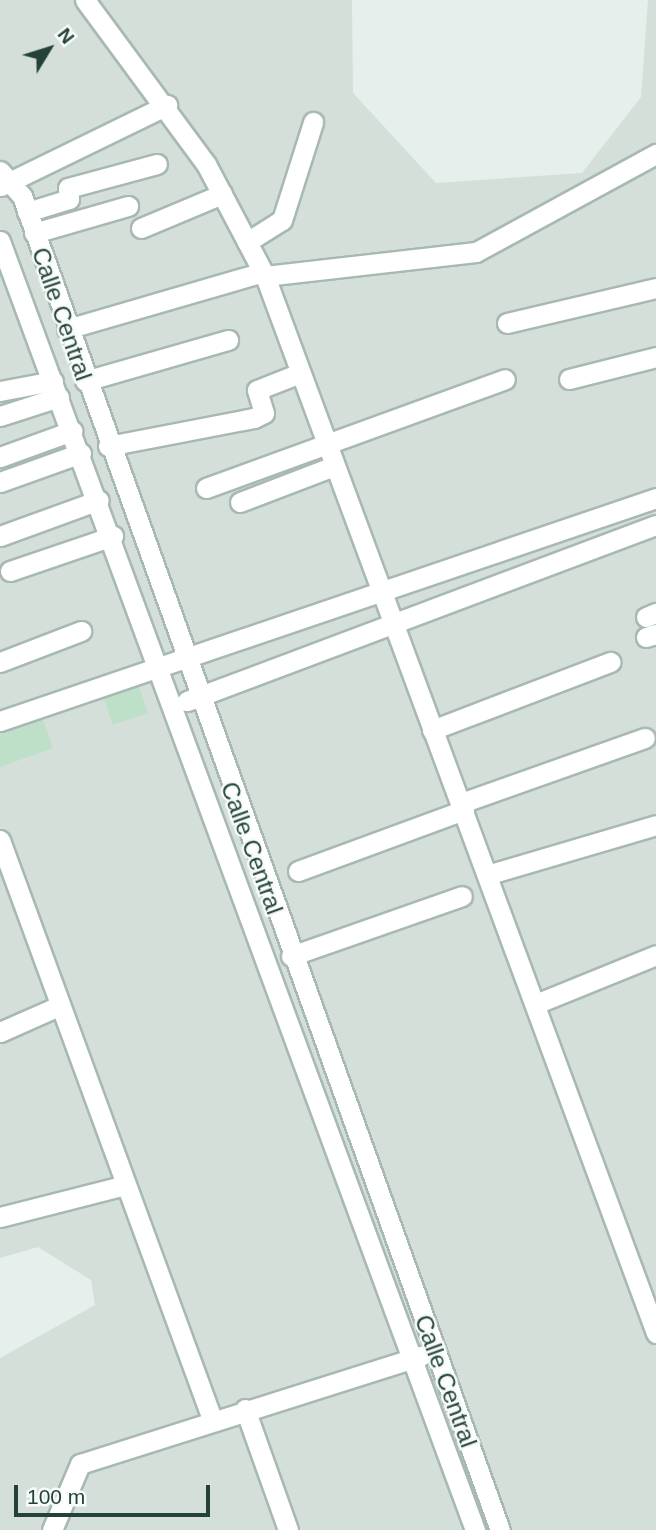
<!DOCTYPE html>
<html>
<head>
<meta charset="utf-8">
<style>
  body { margin:0 }
  #map { position:relative; width:656px; height:1530px; overflow:hidden; background:#e6efeb; font-family:Arial,sans-serif }
  div>[style] { position:absolute }
  .built>* { inset:0; background:#d4dfda }
  .green>* { inset:0; background:#bfe0c8; transform-origin:0 0 }
  .roads { filter:drop-shadow(2px 0 #a8b8b2) drop-shadow(-2px 0 #a8b8b2) drop-shadow(0 2px #a8b8b2) drop-shadow(0 -2px #a8b8b2) }
  .minor>* { height:19px; margin:-9.5px; padding:0 9.5px; transform-origin:9.5px; border-radius:9.5px; background:#fff }
  span { translate:-50% -50%; white-space:nowrap; text-align:center; line-height:1.15; -webkit-text-stroke:5px #f7fbf9; paint-order:stroke }
  .street-label { font-size:24px; color:#24423a }
  .north { position:absolute; left:14px; top:14px; width:70px; height:70px; -webkit-text-stroke:5px #f7fbf9; paint-order:stroke; rotate:52deg; font-size:19px; font-weight:700; line-height:28px; text-align:center; color:#24423a }
  .north::after { content:''; display:block; margin:auto; width:24px; height:32px; background:#24423a; clip-path:polygon(50% 0,100% 100%,50% 72%,0 100%) }
  .scale { position:absolute; left:14px; top:1485px; width:196px; height:32px; box-sizing:border-box; border:4px solid #24423a; border-top:0; padding-left:9px; font-size:21px; line-height:24px; white-space:nowrap; color:#24423a; -webkit-text-stroke:5px #f7fbf9; paint-order:stroke }
</style>
</head>
<body>
<div id="map">
  <div class="built">
    <div style="clip-path:polygon(0 0,352px 0,353px 93px,436px 183px,582px 173px,641px 97px,648px 0,656px 0,656px 1530px,0 1530px,0 1358px,95px 1305px,91px 1280px,38px 1247px,0 1258px)"></div>
  </div>
  <div class="green">
    <div style="left:137px;top:680px;width:35px;height:37px;rotate:72deg"></div>
    <div style="clip-path:polygon(41px 714px,53px 748px,0 767px,0 728px)"></div>
  </div>
  <div class="roads">
    <div class="minor">
      <div style="left:85px;top:0;width:204px;rotate:53.6deg"></div>
      <div style="left:206px;top:164px;width:127px;rotate:62.2deg"></div>
      <div style="left:265px;top:276px;width:1127px;rotate:69.7deg"></div>
      <div style="left:0;top:171px;width:33px;rotate:49deg"></div>
      <div style="left:22px;top:196px;width:1417px;rotate:70.29deg"></div>
      <div style="left:1px;top:186px;width:185px;rotate:-26deg"></div>
      <div style="left:27px;top:212px;width:44px;rotate:-17.2deg"></div>
      <div style="left:69px;top:199px;width:11px;rotate:-95deg"></div>
      <div style="left:68px;top:188px;width:92px;rotate:-15.1deg"></div>
      <div style="left:141px;top:228px;width:88px;rotate:-22.8deg"></div>
      <div style="left:34px;top:233px;width:98px;rotate:-16deg"></div>
      <div style="left:0;top:241px;width:1374px;rotate:69.77deg"></div>
      <div style="left:247px;top:242px;width:41px;rotate:-32.2deg"></div>
      <div style="left:282px;top:220px;width:103px;rotate:-72.4deg"></div>
      <div style="left:265px;top:276px;width:212px;rotate:-6.5deg"></div>
      <div style="left:476px;top:252px;width:205px;rotate:-28.6deg"></div>
      <div style="left:507px;top:323px;width:153px;rotate:-13.2deg"></div>
      <div style="left:67px;top:329px;width:204px;rotate:-16.2deg"></div>
      <div style="left:569px;top:379px;width:90px;rotate:-14.2deg"></div>
      <div style="left:85px;top:381px;width:149px;rotate:-16deg"></div>
      <div style="left:0;top:391px;width:54px;rotate:-10.7deg"></div>
      <div style="left:0;top:416px;width:62px;rotate:-17.9deg"></div>
      <div style="left:108px;top:446px;width:149px;rotate:-10.9deg"></div>
      <div style="left:254px;top:418px;width:11px;rotate:-27deg"></div>
      <div style="left:264px;top:413px;width:24px;rotate:-107deg"></div>
      <div style="left:257px;top:390px;width:46px;rotate:-21.6deg"></div>
      <div style="left:0;top:457px;width:77px;rotate:-19.9deg"></div>
      <div style="left:0;top:482px;width:86px;rotate:-19.7deg"></div>
      <div style="left:206px;top:488px;width:318px;rotate:-20deg"></div>
      <div style="left:240px;top:502px;width:101px;rotate:-21deg"></div>
      <div style="left:0;top:536px;width:105px;rotate:-20deg"></div>
      <div style="left:10px;top:571px;width:109px;rotate:-18.8deg"></div>
      <div style="left:646px;top:617px;width:11px;rotate:-22deg"></div>
      <div style="left:646px;top:637px;width:10px;rotate:-17deg"></div>
      <div style="left:0;top:662px;width:87px;rotate:-20.9deg"></div>
      <div style="left:187px;top:701px;width:501px;rotate:-20.57deg"></div>
      <div style="left:0;top:721px;width:693px;rotate:-18.77deg"></div>
      <div style="left:432px;top:730px;width:191px;rotate:-20.9deg"></div>
      <div style="left:461px;top:803px;width:195px;rotate:-19.5deg"></div>
      <div style="left:0;top:840px;width:617px;rotate:69.89deg"></div>
      <div style="left:298px;top:871px;width:177px;rotate:-20.2deg"></div>
      <div style="left:490px;top:874px;width:173px;rotate:-16.4deg"></div>
      <div style="left:291px;top:956px;width:181px;rotate:-19.3deg"></div>
      <div style="left:538px;top:1003px;width:127px;rotate:-22.1deg"></div>
      <div style="left:0;top:1032px;width:64px;rotate:-23.8deg"></div>
      <div style="left:0;top:1217px;width:126px;rotate:-14.3deg"></div>
      <div style="left:245px;top:1409px;width:128px;rotate:70.4deg"></div>
      <div style="left:52px;top:1530px;width:72px;rotate:-67deg"></div>
      <div style="left:80px;top:1464px;width:358px;rotate:-17.6deg"></div>
    </div>
  </div>
  <div class="street-label">
    <span style="left:62px;top:314px;rotate:71deg">Calle Central</span>
    <span style="left:252px;top:848px;rotate:70deg">Calle Central</span>
    <span style="left:446px;top:1381px;rotate:70deg">Calle Central</span>
  </div>
  <div class="north">N</div>
  <div class="scale">100 m</div>
</div>
</body>
</html>
